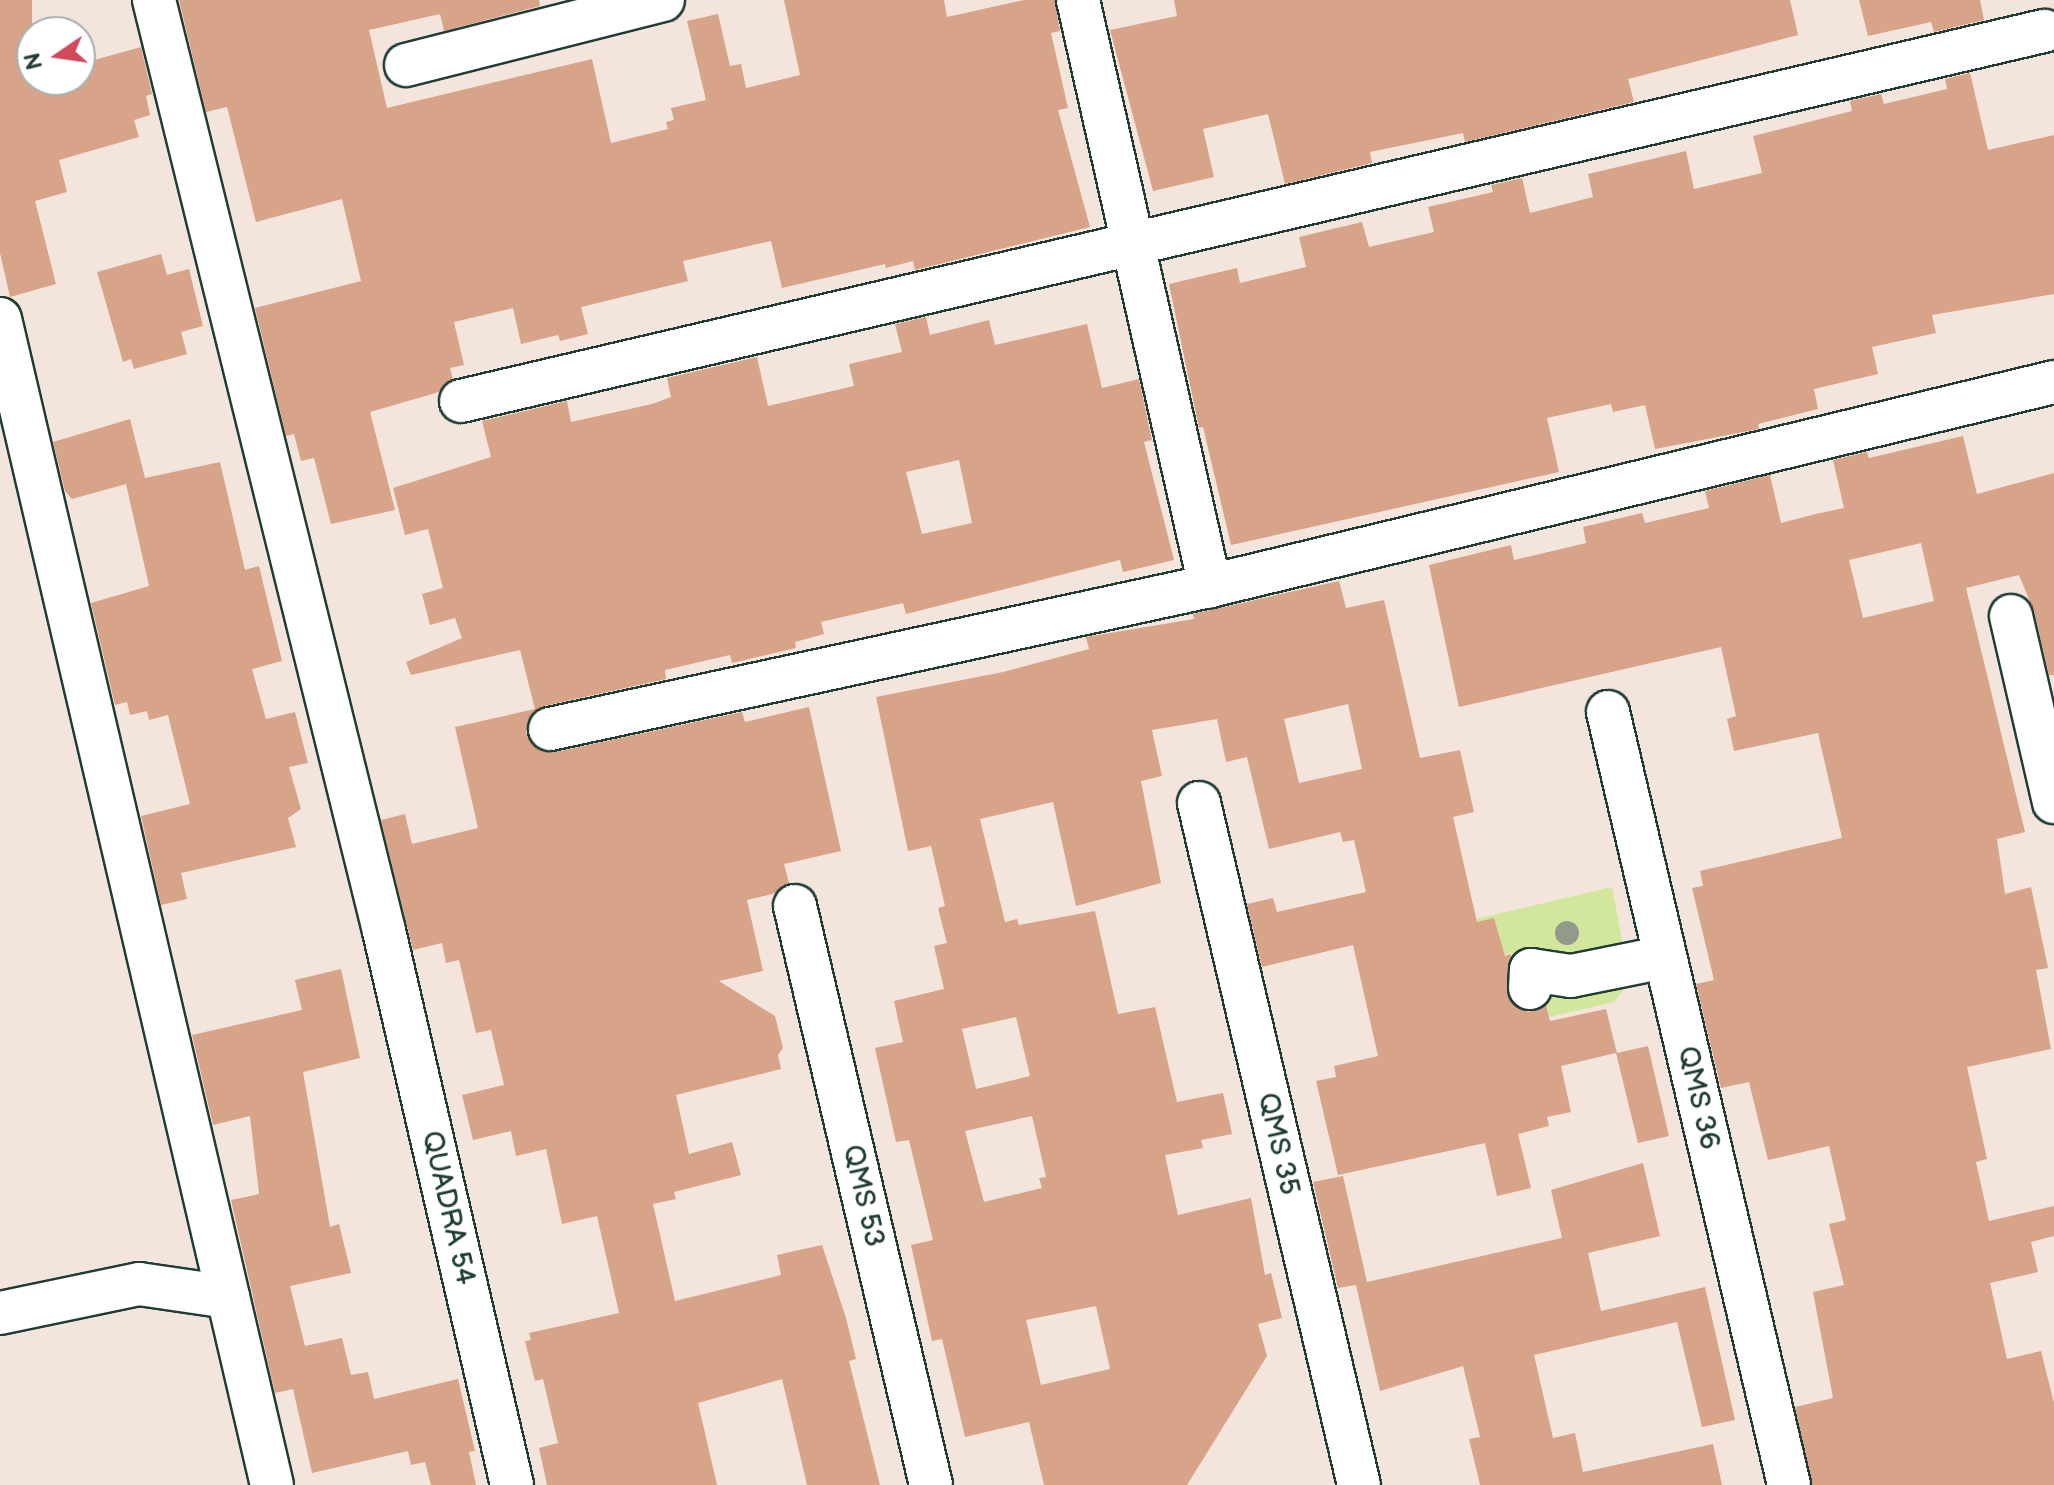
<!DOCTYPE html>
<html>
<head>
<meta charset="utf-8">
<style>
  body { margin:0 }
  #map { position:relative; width:2054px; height:1485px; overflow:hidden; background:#f3e4dc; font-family:"Balsamiq Sans",sans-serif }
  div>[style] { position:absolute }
  .green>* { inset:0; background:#d3e79c }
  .building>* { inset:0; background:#d7a48a }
  .roads { filter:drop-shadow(2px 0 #1f3d34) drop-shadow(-2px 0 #1f3d34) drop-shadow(0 2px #1f3d34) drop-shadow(0 -2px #1f3d34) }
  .minor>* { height:42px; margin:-21px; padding:0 21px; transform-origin:21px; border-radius:21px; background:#fff }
  .trees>* { width:24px; height:24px; margin:-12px; border-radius:50%; background:#929b8b }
  span { translate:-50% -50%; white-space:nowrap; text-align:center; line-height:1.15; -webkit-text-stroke:6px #fff; paint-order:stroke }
  .street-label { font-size:28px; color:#1f3d34 }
  .north { position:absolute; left:16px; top:16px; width:80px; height:80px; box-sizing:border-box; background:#fff; border:2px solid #a5b1ae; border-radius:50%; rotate:257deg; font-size:22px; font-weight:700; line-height:32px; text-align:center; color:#1f3d34 }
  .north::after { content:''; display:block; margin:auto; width:28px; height:36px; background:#d1495b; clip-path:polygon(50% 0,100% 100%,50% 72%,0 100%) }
</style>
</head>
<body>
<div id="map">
  <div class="green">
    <div style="clip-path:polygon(1612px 887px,1623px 945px,1600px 966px,1512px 953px,1442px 968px,1433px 929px)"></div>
    <div style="clip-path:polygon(1600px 980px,1626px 987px,1614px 1002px,1550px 1017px,1544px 991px)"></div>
  </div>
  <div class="building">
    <div style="clip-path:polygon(0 0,32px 0,32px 80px,80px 80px,80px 64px,141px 47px,152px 94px,146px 96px,150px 115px,134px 120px,139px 137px,59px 160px,67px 192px,35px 201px,56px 284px,10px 297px,0 253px)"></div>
    <div style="clip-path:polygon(179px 0,539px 0,540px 6px,444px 31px,440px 14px,369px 30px,387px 108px,592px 59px,611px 143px,668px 129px,666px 122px,674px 120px,671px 108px,706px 100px,687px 21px,718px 14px,730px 66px,741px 64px,746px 88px,800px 75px,784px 0,944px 0,947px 17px,1024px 0,1055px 0,1060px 31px,1051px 33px,1068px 108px,1058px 110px,1090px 227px,915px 270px,913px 261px,886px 268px,885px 264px,782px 288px,771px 241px,683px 261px,688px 281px,581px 307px,588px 334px,560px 341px,558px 335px,521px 344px,513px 308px,454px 322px,464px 365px,450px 368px,453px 379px,439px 392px,370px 412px,395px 510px,331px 524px,314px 458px,301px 461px,294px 434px,286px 436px,255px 308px,361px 281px,342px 199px,256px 222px,227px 107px,206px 112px)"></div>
    <div style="clip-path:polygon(1174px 0,1790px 0,1798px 35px,1628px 79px,1634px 102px,1465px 142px,1463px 133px,1370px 152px,1372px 163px,1285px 184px,1268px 114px,1203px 129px,1214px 177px,1153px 191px,1110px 30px,1177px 16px)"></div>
    <div style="clip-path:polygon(1859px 0,1980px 0,1984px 20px,1934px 32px,1931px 22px,1868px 36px)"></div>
    <div style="clip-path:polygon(1970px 73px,1988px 150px,2054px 135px,2054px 294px,1932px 315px,1936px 333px,1872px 347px,1878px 374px,1814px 389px,1818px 409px,1758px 424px,1759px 429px,1655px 449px,1645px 405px,1613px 412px,1611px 404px,1547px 418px,1559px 472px,1231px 545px,1203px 427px,1199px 428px,1169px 284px,1237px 268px,1240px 283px,1306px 267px,1299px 237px,1362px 222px,1369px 247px,1434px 232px,1428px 207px,1493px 192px,1491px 185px,1522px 178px,1530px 213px,1593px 197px,1588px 174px,1686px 151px,1694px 189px,1762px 173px,1753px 136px,1852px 111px,1850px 101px,1881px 94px,1884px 104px,1947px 89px,1945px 79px)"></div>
    <div style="clip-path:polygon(161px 254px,167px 275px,189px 269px,203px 326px,181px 332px,187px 354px,134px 369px,131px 359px,123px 362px,97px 272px)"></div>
    <div style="clip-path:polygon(evenodd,926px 317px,930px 335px,989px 320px,995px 345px,1087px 324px,1102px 388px,1139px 379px,1152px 440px,1144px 442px,1174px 560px,1123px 572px,1120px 560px,906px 614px,903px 603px,821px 622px,824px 634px,795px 642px,796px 648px,732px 663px,730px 655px,665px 670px,666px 679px,544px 706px,533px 712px,526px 733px,533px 746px,555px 752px,742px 712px,745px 722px,809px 707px,841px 851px,784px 864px,789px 883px,776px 893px,747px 900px,763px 971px,719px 981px,775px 1016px,783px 1048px,778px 1055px,781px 1069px,676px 1095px,689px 1154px,732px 1142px,741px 1175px,674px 1192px,676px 1199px,653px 1204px,675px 1301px,781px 1275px,777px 1255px,822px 1245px,846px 1318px,856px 1359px,849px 1361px,880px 1485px,807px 1485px,782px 1379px,698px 1403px,717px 1485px,547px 1485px,539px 1448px,558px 1443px,543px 1379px,535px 1381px,525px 1341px,531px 1340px,529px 1333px,619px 1313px,597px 1216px,562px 1224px,546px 1149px,516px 1156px,511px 1131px,473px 1140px,462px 1095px,504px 1085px,491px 1030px,476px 1033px,459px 960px,446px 963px,442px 943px,413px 950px,381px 820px,405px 814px,412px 844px,478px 828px,455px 727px,535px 709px,520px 650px,411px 675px,406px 662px,462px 638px,455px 618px,430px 625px,422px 594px,443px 588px,428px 529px,405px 535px,393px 488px,491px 457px,482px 421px,567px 401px,571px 422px,652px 404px,671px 397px,667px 378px,757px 357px,768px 406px,854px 386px,849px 364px,902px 352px,895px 324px,926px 317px,959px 460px,972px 523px,922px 534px,906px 472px,959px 460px)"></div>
    <div style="clip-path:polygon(130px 419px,145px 478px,220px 462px,245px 570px,259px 566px,282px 661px,252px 669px,266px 719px,295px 712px,308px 763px,289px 767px,301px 809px,288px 818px,296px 847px,181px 873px,187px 899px,161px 905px,141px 816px,190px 804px,168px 715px,149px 720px,147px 711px,130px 715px,127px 702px,115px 705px,91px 603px,149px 586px,126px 484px,72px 499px,65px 491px,53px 442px)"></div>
    <div style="clip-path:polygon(evenodd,1963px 436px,1977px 494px,2054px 473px,2054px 675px,2049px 675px,2034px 611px,2019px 575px,1966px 588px,2025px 832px,1997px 839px,2005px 894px,2031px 887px,2048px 968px,2036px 970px,2051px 1049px,1967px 1067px,1987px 1159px,1976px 1162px,1989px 1221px,2054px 1206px,2054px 1236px,2031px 1242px,2038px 1272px,1990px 1283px,2007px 1359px,2041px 1351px,2054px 1403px,2054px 1485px,1812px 1485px,1795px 1407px,1833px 1398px,1813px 1292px,1844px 1285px,1829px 1224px,1846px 1220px,1829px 1146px,1768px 1160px,1749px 1082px,1721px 1088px,1696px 984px,1714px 980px,1692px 888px,1703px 886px,1700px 871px,1842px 838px,1818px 733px,1734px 751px,1727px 719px,1736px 716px,1721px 647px,1459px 707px,1429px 565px,1511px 545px,1514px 560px,1586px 543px,1583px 527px,1642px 513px,1645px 523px,1709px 508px,1705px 491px,1770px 475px,1781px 523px,1816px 514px,1844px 508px,1833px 460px,1867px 452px,1869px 458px,1963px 436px,1921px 543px,1934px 601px,1863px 618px,1849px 560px,1921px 543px)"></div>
    <div style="clip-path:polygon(evenodd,1339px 581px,1346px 608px,1384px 600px,1420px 758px,1460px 750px,1474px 812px,1453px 817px,1477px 922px,1494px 918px,1505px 956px,1511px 954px,1509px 999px,1528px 1012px,1546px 1004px,1550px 1021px,1606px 1009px,1617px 1053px,1648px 1046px,1669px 1136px,1638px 1143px,1616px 1053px,1561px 1066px,1571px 1112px,1547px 1117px,1549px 1126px,1518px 1134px,1531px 1188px,1497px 1196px,1485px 1143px,1338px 1175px,1316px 1081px,1336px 1077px,1334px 1066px,1378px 1056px,1353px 945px,1262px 967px,1247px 904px,1273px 898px,1277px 912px,1366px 892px,1354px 840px,1343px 842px,1340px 832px,1269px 849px,1247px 757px,1226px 762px,1217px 719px,1152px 730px,1162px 776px,1141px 781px,1161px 883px,1076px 906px,1053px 802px,980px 819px,1005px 922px,1017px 919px,1019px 925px,1095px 911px,1118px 1014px,1155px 1007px,1177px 1102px,1223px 1093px,1232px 1134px,1201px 1140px,1203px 1148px,1165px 1155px,1178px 1215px,1251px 1198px,1265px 1275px,1271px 1273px,1282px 1318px,1258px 1324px,1267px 1356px,1187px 1485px,1044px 1485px,1029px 1422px,965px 1437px,942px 1339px,932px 1341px,911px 1245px,933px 1240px,909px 1140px,896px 1142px,875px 1048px,903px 1042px,894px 1001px,944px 989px,934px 946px,947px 943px,938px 908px,945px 906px,931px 846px,908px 851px,876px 697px,1003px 672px,1089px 649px,1086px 637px,1194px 619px,1193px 614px,1339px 581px,1348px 704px,1362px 769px,1299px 783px,1284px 719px,1348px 704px,1339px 581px,1016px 1017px,1030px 1076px,976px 1089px,962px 1029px,1016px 1017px,1339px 581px,1032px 1116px,1046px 1177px,1039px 1178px,1042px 1188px,984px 1202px,965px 1131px,1032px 1116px,1339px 581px,1096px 1306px,1110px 1369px,1041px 1385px,1026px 1320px,1096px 1306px)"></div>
    <div style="clip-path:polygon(341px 969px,360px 1058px,303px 1072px,330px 1227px,339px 1224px,351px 1273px,290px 1286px,305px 1346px,342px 1338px,351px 1375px,368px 1372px,374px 1399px,458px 1379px,475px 1451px,469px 1452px,476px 1485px,431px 1485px,425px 1462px,411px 1465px,408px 1451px,312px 1473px,293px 1389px,275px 1393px,231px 1200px,259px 1194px,250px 1116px,213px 1125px,192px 1035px,302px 1010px,295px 980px)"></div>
    <div style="clip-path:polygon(1643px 1163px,1660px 1236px,1588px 1253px,1601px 1311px,1705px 1287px,1735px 1420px,1702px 1427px,1677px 1322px,1534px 1355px,1553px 1438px,1575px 1433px,1583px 1472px,1713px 1444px,1722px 1485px,1480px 1485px,1469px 1439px,1480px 1437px,1463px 1366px,1380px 1391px,1356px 1285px,1338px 1288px,1313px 1182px,1343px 1176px,1367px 1282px,1562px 1238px,1551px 1190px)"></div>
  </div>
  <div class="roads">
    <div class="minor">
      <div style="left:154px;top:0;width:959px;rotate:76.12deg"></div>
      <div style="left:384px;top:931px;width:569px;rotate:76.99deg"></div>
      <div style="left:1078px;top:0;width:601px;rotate:77.31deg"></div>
      <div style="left:406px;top:65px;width:265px;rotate:-14.2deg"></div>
      <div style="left:0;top:319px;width:1197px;rotate:76.87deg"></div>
      <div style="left:461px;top:401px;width:1626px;rotate:-13.16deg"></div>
      <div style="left:2011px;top:616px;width:191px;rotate:77deg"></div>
      <div style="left:1608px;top:712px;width:794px;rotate:76.82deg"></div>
      <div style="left:550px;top:729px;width:675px;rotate:-12.23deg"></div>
      <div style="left:1210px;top:586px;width:868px;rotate:-13.59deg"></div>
      <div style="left:1199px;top:803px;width:701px;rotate:76.8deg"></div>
      <div style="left:795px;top:906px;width:595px;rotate:76.78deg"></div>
      <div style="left:1530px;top:988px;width:18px;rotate:-87deg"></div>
      <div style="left:1531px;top:970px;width:40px;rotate:8.5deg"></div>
      <div style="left:1571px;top:976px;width:96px;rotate:-11.4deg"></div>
      <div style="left:0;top:1313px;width:142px;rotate:-11.8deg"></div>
      <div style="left:139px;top:1284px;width:90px;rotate:8.3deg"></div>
    </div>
  </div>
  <div class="trees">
    <div style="left:1567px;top:933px"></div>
  </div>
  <div class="street-label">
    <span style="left:1698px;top:1098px;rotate:77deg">QMS 36</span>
    <span style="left:1278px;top:1144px;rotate:77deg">QMS 35</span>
    <span style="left:863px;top:1196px;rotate:77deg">QMS 53</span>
    <span style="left:448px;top:1208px;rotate:77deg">QUADRA 54</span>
  </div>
  <div class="north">N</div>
</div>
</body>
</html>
